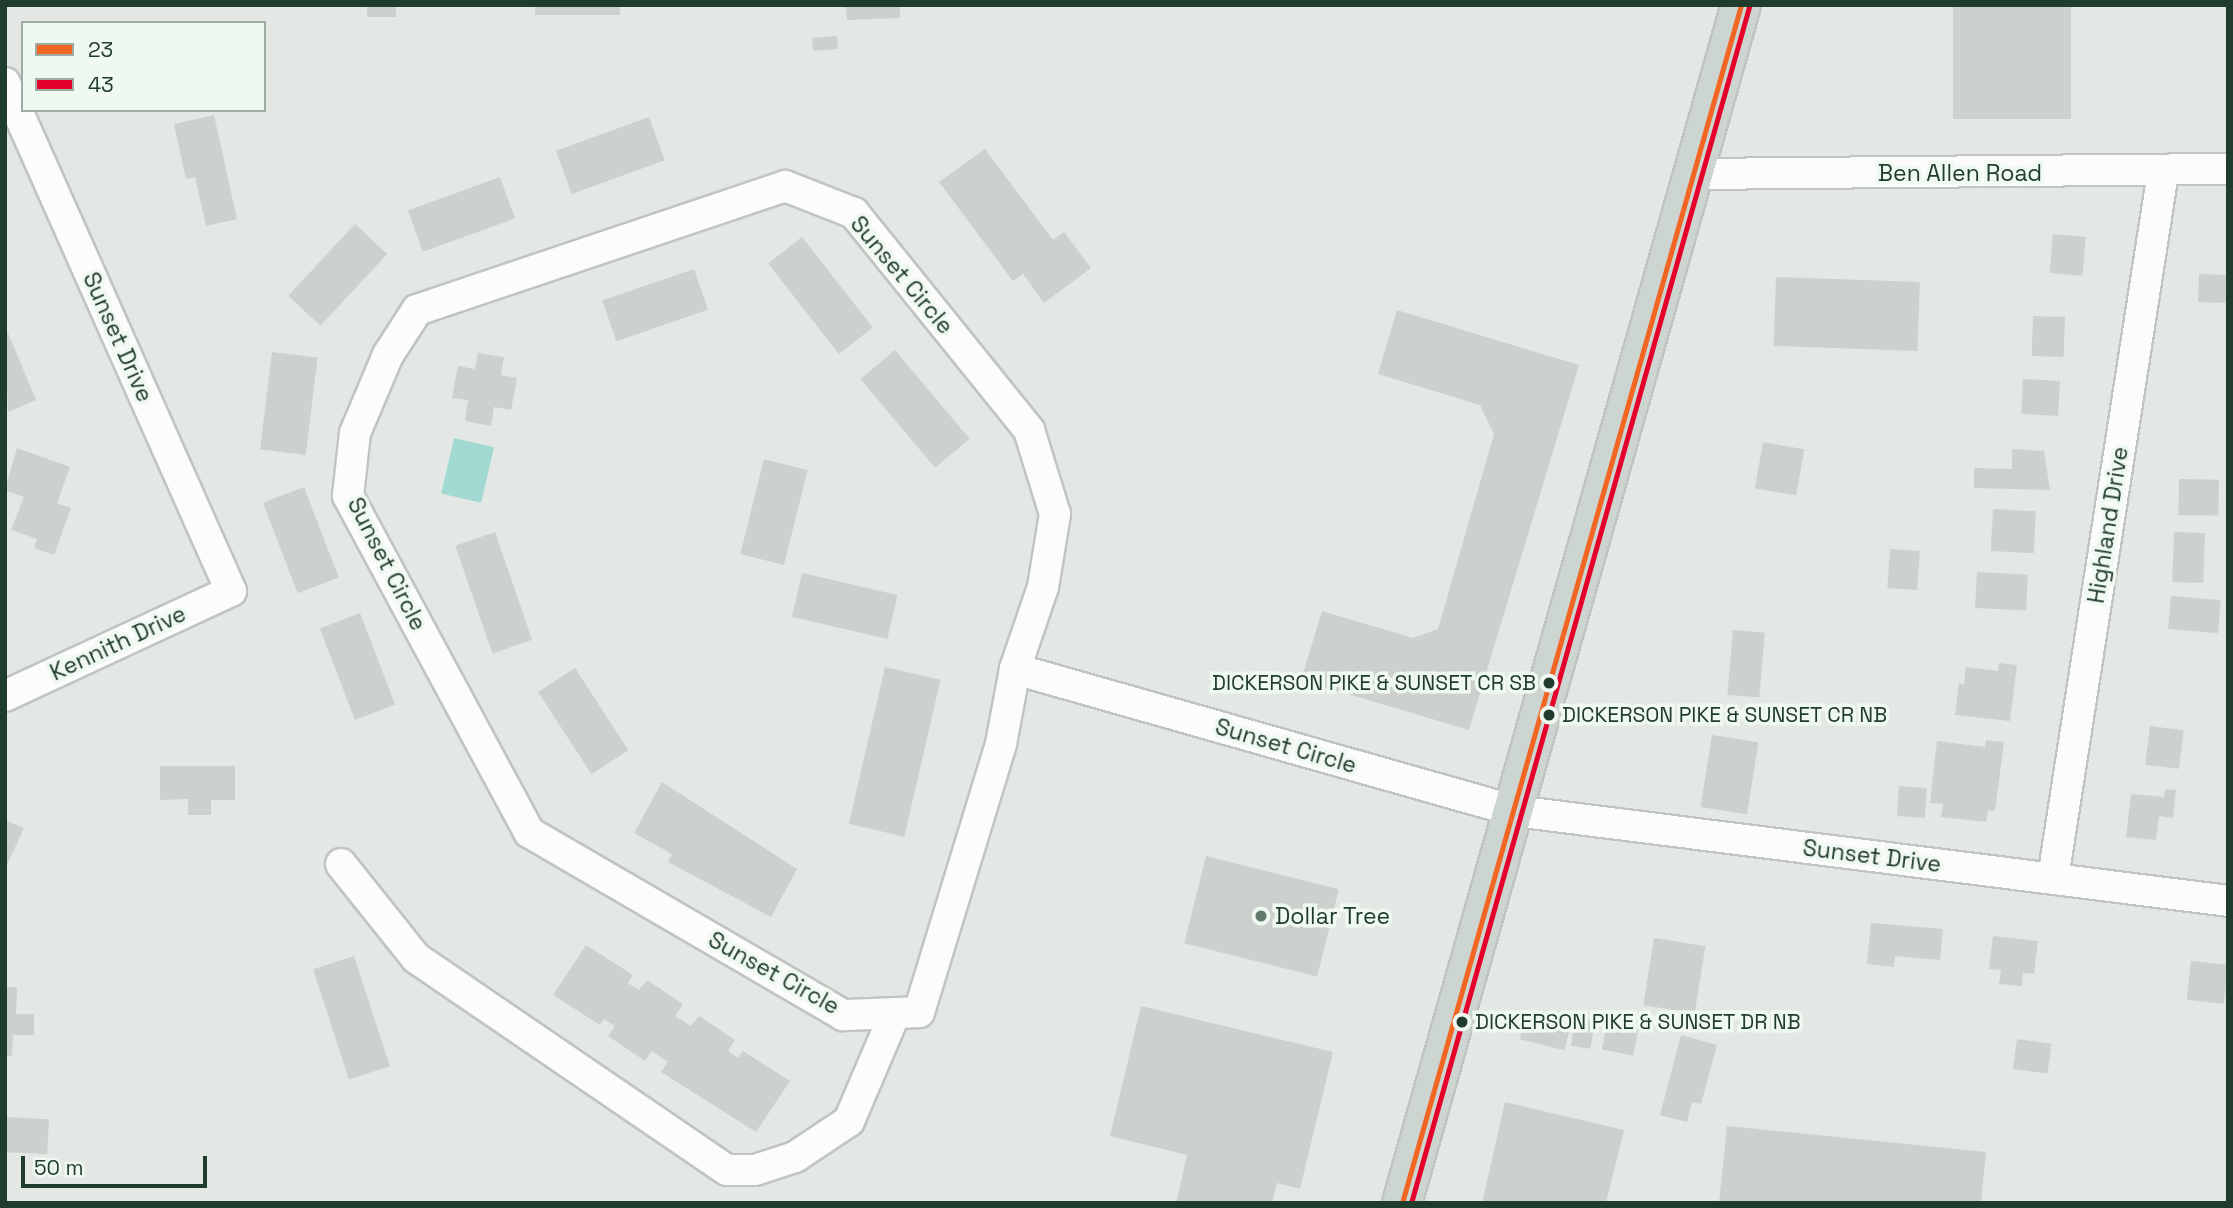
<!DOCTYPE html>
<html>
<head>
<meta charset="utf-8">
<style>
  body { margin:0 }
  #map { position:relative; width:2233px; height:1208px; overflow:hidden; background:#e3e8e4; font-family:"Space Grotesk",sans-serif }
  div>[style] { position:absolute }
  .water>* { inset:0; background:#a2d9d2; transform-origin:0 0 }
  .building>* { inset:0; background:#ccd1cd; transform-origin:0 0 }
  .roads { filter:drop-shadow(2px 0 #c0c5c1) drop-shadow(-2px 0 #c0c5c1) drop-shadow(0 2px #c0c5c1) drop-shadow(0 -2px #c0c5c1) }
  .minor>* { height:30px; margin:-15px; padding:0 15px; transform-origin:15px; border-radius:15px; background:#fbfcfb }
  .major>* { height:38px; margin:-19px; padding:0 19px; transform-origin:19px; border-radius:19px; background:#cdd5d0 }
  .bus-1>* { height:5px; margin:-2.5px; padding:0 2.5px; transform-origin:2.5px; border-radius:2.5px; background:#f26522 }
  .bus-2>* { height:5px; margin:-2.5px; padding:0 2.5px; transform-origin:2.5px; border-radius:2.5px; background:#e4002b }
  .dots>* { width:19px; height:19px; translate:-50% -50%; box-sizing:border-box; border:4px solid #f0f8f2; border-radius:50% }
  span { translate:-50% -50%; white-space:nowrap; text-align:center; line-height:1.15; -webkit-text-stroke:7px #f0f8f2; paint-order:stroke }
  .bus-label { font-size:21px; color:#203c2d }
  .right { translate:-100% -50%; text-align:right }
  .left { translate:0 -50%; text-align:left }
  .street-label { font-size:23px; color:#203c2d }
  .poi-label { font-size:23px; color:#203c2d }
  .frame { position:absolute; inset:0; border:7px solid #203c2d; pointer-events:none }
  .legend { position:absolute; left:21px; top:21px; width:245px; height:91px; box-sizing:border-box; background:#f0f8f2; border:2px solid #9dada3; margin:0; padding:9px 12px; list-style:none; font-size:21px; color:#203c2d }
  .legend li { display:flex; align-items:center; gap:14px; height:35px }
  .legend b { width:35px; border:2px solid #9dada3 }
  .scale { position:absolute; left:21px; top:1156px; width:186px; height:32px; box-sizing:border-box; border:4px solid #203c2d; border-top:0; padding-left:9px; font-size:21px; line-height:24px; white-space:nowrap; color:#203c2d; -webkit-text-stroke:5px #f0f8f2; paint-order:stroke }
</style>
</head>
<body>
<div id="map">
  <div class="water">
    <div style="left:454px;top:438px;width:41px;height:57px;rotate:13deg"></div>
  </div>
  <div class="building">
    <div style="left:367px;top:5px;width:29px;height:12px"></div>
    <div style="left:535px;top:5px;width:85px;height:10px"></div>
    <div style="clip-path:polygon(846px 5px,900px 5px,900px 18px,847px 20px)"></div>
    <div style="left:1953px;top:5px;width:118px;height:114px"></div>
    <div style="left:837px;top:36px;width:13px;height:25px;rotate:86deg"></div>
    <div style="clip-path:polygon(214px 115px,237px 219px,206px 226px,195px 177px,186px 179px,174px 124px)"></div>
    <div style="left:649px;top:117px;width:46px;height:99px;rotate:70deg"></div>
    <div style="clip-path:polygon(985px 149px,1053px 240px,1064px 232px,1091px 268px,1044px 303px,1023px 274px,1013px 281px,939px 182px)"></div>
    <div style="left:500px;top:177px;width:44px;height:98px;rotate:70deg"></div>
    <div style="left:355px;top:224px;width:44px;height:98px;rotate:43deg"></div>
    <div style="left:2053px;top:234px;width:33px;height:39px;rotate:5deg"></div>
    <div style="left:802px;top:237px;width:115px;height:43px;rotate:52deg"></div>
    <div style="left:694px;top:269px;width:43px;height:97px;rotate:71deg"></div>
    <div style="left:2199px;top:274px;width:29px;height:28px;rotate:2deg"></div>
    <div style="left:1776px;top:277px;width:144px;height:69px;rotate:2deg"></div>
    <div style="clip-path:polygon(1397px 310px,1579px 365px,1469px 730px,1301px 680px,1322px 611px,1413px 638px,1438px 629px,1494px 434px,1480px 405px,1378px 374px)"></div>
    <div style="left:2033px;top:316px;width:32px;height:40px;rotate:2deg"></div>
    <div style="clip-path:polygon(8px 333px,36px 400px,8px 412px,5px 334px)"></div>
    <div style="left:895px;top:350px;width:116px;height:45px;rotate:50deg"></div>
    <div style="left:272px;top:352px;width:46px;height:98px;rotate:7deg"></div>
    <div style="clip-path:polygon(478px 353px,504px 357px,501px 375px,517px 378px,511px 410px,494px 407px,491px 426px,465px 421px,468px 400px,452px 398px,458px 366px,475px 369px)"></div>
    <div style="left:2023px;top:379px;width:37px;height:35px;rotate:3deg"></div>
    <div style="left:1763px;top:442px;width:42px;height:47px;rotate:10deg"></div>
    <div style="clip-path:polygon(17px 448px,70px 467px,57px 503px,71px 508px,54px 555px,34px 548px,37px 539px,11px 530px,24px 497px,5px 490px)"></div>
    <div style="clip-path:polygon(2012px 449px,2044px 451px,2050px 490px,1974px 488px,1974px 468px,2012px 469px)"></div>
    <div style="left:764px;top:459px;width:45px;height:98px;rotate:14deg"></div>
    <div style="left:2179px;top:479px;width:40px;height:36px;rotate:1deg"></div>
    <div style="left:304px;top:487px;width:97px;height:44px;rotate:69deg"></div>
    <div style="left:1993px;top:509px;width:43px;height:42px;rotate:3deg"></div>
    <div style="left:495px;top:532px;width:114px;height:42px;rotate:71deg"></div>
    <div style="left:2174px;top:532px;width:31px;height:50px;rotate:2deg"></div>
    <div style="left:1890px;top:549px;width:30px;height:39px;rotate:4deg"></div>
    <div style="left:1977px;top:572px;width:51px;height:36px;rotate:3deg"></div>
    <div style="left:802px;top:573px;width:98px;height:45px;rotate:13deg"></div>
    <div style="left:2171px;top:596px;width:50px;height:33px;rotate:5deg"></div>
    <div style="left:360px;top:613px;width:98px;height:43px;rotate:69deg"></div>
    <div style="left:1733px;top:630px;width:32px;height:65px;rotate:5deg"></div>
    <div style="clip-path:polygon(1999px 663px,2017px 665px,2010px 721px,1955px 715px,1959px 683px,1964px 684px,1966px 667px,1998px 671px)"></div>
    <div style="left:885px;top:667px;width:57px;height:161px;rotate:13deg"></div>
    <div style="left:575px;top:668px;width:98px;height:44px;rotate:57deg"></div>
    <div style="left:2150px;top:726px;width:34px;height:39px;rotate:7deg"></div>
    <div style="left:1712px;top:735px;width:47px;height:73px;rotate:9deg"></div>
    <div style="clip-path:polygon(1986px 740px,2004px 742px,1995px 811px,1988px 810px,1986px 822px,1941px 817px,1943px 804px,1930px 803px,1937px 741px,1985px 747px)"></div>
    <div style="clip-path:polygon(160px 766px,235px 766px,235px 800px,211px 800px,211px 815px,188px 815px,188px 799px,160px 800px)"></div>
    <div style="clip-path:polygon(662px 782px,797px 869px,771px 917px,668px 862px,672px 854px,634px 833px)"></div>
    <div style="left:1899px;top:786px;width:28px;height:30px;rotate:4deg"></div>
    <div style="clip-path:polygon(2165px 789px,2176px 790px,2173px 818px,2159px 816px,2156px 840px,2126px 837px,2131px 794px,2164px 797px)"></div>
    <div style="clip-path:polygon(5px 820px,24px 828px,5px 869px)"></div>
    <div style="left:1206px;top:856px;width:137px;height:90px;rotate:14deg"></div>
    <div style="clip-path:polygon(1871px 923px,1943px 929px,1940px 960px,1895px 956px,1894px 967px,1867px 964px)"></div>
    <div style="clip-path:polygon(1993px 936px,2038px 941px,2034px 974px,2023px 973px,2022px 986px,1999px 984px,2001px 970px,1989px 969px)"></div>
    <div style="left:1654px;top:938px;width:52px;height:68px;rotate:9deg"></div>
    <div style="clip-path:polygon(586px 945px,633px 975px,628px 983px,639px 990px,647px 980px,683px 1004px,675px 1016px,691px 1026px,699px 1016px,735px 1040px,728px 1051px,738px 1058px,743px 1051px,790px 1081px,756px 1132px,661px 1072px,668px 1062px,652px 1051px,645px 1061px,608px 1036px,615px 1026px,604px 1019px,600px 1025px,553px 995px)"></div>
    <div style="left:354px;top:956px;width:116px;height:43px;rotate:72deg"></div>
    <div style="left:2191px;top:961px;width:37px;height:39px;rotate:6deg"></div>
    <div style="clip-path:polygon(5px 987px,17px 987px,16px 1014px,34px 1014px,34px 1035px,13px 1035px,12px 1056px,5px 1056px)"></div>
    <div style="clip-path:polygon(1141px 1006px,1333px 1052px,1300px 1189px,1277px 1183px,1272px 1203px,1176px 1203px,1187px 1155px,1110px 1136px)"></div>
    <div style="left:1526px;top:1014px;width:46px;height:26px;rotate:14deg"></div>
    <div style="left:1575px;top:1019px;width:20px;height:27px;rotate:9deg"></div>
    <div style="left:1607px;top:1023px;width:32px;height:27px;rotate:11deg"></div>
    <div style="clip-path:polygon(1681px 1035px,1717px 1045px,1701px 1104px,1692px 1102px,1687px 1122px,1660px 1115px)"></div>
    <div style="left:2017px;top:1039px;width:35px;height:30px;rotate:8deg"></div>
    <div style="clip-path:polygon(1505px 1102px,1624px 1130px,1606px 1203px,1482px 1203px)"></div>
    <div style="left:5px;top:1117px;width:44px;height:35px;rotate:3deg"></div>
    <div style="clip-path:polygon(1727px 1126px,1986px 1152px,1981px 1203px,1719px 1203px)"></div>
  </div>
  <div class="roads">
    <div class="minor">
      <div style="left:5px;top:83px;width:556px;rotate:66.02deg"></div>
      <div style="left:231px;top:591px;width:249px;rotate:155.1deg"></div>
      <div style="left:1693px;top:174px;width:535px;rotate:-0.54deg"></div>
      <div style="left:785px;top:186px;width:74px;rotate:21.4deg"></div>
      <div style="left:854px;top:213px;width:279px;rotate:51.1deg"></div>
      <div style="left:1029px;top:430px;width:88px;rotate:72.8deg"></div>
      <div style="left:1055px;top:514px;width:74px;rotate:99.3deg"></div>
      <div style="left:1043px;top:587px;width:87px;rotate:108.9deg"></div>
      <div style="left:1015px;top:669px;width:76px;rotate:100.6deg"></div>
      <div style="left:1001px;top:744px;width:280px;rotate:107deg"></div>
      <div style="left:919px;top:1012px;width:76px;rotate:177.7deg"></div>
      <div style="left:843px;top:1015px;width:363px;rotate:-149.8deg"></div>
      <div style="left:529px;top:832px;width:382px;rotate:-118.3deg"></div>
      <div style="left:348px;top:496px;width:63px;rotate:-83.7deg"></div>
      <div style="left:355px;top:433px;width:85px;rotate:-67.1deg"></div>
      <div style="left:388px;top:355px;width:54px;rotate:-57.2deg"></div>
      <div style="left:417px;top:310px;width:388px;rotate:-18.6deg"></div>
      <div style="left:1015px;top:669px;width:520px;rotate:15.85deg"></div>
      <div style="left:1515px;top:811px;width:719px;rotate:7.19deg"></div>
      <div style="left:341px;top:864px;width:120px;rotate:51.4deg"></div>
      <div style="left:416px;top:958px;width:376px;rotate:34.3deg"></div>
      <div style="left:727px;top:1170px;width:28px"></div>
      <div style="left:755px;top:1170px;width:42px;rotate:-18deg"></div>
      <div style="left:795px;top:1157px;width:65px;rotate:-33.7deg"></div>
      <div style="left:849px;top:1121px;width:117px;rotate:-66.9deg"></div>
      <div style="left:2053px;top:878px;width:715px;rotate:-81.14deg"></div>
    </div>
    <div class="major">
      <div style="left:1402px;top:1203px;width:1245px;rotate:-74.2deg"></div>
    </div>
  </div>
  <div class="bus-1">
    <div style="left:1402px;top:1203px;width:1245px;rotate:-74.2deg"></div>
  </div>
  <div class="bus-2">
    <div style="left:1411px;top:1203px;width:1243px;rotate:-74.22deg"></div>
  </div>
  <div class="dots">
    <div style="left:1549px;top:683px;background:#203c2d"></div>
    <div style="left:1549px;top:715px;background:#203c2d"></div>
    <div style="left:1261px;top:916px;background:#64786d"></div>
    <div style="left:1462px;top:1022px;background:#203c2d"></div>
  </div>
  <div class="bus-label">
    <span class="right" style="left:1536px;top:683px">DICKERSON PIKE &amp; SUNSET CR SB</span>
    <span class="left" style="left:1562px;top:715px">DICKERSON PIKE &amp; SUNSET CR NB</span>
    <span class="left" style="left:1475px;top:1022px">DICKERSON PIKE &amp; SUNSET DR NB</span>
  </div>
  <div class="street-label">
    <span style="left:1960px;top:173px">Ben Allen Road</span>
    <span style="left:902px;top:275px;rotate:50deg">Sunset Circle</span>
    <span style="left:118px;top:337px;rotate:66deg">Sunset Drive</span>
    <span style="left:2108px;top:525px;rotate:-81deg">Highland Drive</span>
    <span style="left:387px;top:564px;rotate:63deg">Sunset Circle</span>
    <span style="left:118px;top:643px;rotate:-25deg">Kennith Drive</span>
    <span style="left:1286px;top:746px;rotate:16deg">Sunset Circle</span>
    <span style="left:1872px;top:856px;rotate:7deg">Sunset Drive</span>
    <span style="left:774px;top:973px;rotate:29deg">Sunset Circle</span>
  </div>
  <div class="poi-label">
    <span class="left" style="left:1275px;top:916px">Dollar Tree</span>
  </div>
  <div class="frame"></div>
  <ul class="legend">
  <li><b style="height:9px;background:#f26522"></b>23</li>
  <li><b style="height:9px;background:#e4002b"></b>43</li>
  </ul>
  <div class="scale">50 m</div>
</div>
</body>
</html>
